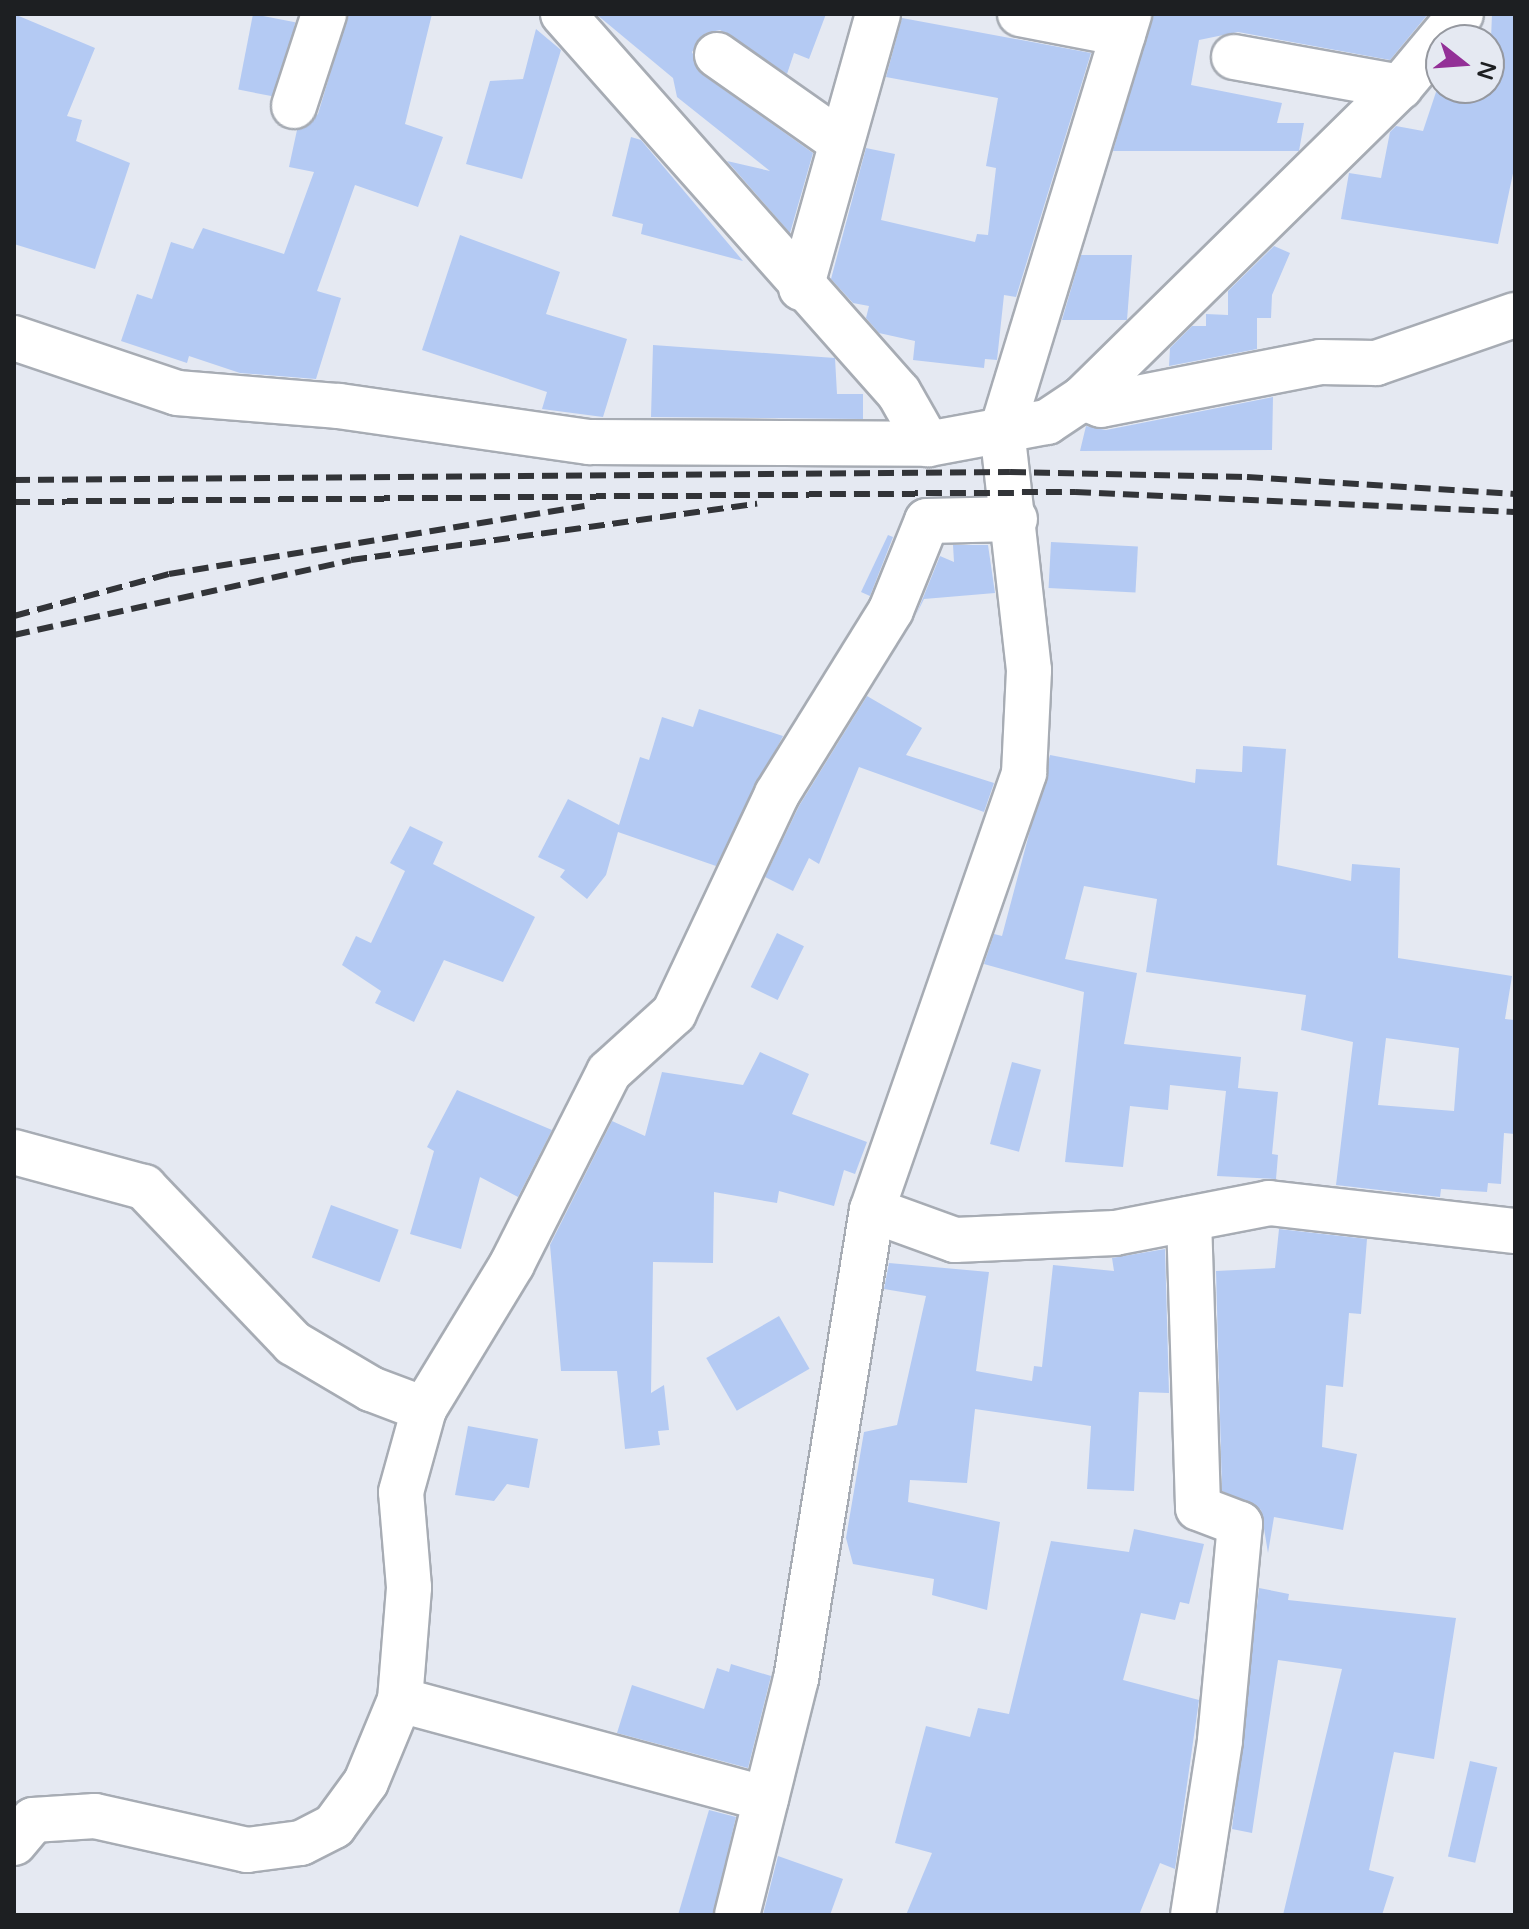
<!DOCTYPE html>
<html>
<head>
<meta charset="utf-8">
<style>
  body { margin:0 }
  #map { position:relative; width:1529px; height:1929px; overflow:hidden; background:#e5e9f2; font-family:"Varela Round",sans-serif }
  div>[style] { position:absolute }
  .building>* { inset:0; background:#b4caf3; transform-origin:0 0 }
  .roads { filter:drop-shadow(2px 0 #a7acb4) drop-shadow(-2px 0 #a7acb4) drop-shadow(0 2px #a7acb4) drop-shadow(0 -2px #a7acb4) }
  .street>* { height:44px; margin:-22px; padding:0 22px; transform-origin:22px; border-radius:22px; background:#fff }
  .rail>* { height:6px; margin-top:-3px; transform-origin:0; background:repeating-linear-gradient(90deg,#323438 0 16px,transparent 0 24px) }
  span { translate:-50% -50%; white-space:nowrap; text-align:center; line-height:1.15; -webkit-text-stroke:7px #e5e9f2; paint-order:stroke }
  .frame { position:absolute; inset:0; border:16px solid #1d1f22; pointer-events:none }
  .north { position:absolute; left:1425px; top:24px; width:80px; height:80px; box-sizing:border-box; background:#e5e9f2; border:2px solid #95989f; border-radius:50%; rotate:107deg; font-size:22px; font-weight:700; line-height:32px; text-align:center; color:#1d1f22 }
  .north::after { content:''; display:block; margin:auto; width:28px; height:36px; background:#933097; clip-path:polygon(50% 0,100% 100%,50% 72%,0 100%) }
</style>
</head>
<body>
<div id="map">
  <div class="building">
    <div style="clip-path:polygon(14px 14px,95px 48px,67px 116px,82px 120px,76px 141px,130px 163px,95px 269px,14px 244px)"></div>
    <div style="left:253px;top:14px;width:43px;height:77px;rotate:11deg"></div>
    <div style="clip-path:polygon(348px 14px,432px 14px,405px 124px,443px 137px,418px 207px,355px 185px,317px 291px,341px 298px,316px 379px,240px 373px,189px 356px,187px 363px,121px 341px,137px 294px,152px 299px,171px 242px,193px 249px,203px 228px,284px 254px,314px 172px,289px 167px,297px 130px,318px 114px)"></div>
    <div style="clip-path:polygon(596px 14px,826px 14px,809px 59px,794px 53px,787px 74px,720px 30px,706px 33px,692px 52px,703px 75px,813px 153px,790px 233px,727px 161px,770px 171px,677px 97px,673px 78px)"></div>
    <div style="clip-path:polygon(1153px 14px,1428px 14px,1390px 60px,1238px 32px,1199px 40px,1191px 85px,1282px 103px,1277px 123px,1304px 123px,1299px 151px,1113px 151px)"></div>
    <div style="clip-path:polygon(1492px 14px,1515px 14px,1515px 164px,1498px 244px,1341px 219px,1349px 173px,1381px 178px,1390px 132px,1396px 126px,1423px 131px,1441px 77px,1441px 88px,1489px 88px)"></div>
    <div style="clip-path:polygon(902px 18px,1091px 53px,1016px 297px,1004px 295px,997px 360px,985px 359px,984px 368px,913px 360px,915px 341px,879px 333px,866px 318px,869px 306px,853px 303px,831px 279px,866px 148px,895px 154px,881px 220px,975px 242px,977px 234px,988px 235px,996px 168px,986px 166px,998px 98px,886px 77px)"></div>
    <div style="clip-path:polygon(536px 29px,561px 50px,522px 179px,466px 164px,490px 81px,523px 79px)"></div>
    <div style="clip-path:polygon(631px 137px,641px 140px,743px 261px,641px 234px,643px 224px,612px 216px)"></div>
    <div style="clip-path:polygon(460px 235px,560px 272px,546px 314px,627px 339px,603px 417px,542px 409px,547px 392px,422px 350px)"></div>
    <div style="clip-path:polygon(1274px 246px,1290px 253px,1272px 295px,1271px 318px,1257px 318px,1257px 349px,1169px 366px,1170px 348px,1192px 326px,1206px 326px,1206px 314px,1228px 315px,1228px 291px)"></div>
    <div style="clip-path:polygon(1081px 255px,1132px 255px,1127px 320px,1062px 320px)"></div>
    <div style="clip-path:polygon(653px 345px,835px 358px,837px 394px,863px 394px,863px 419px,651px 417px)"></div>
    <div style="clip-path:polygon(1273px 397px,1272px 450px,1080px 451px,1086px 426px,1106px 430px)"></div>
    <div style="clip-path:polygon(888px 535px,893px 537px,870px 596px,861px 592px)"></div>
    <div style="left:1051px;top:542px;width:87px;height:46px;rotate:3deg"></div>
    <div style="clip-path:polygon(953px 545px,988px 545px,995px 593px,924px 599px,916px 615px,940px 556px,954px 562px)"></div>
    <div style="clip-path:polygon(867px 696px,922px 728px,906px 755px,994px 783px,984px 812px,859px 767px,819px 864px,809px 858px,793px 891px,765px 877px,799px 806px)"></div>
    <div style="clip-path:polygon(699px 709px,783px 736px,716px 866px,618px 832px,606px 875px,587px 899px,560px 877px,565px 870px,538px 857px,568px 799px,619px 825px,640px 757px,649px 760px,662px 717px,693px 727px)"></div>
    <div style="clip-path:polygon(evenodd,1243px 746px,1286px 749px,1277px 865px,1351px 881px,1352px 864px,1400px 868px,1398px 958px,1512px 976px,1505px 1019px,1514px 1020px,1515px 1134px,1504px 1133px,1501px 1184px,1488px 1183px,1487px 1192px,1441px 1189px,1440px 1197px,1336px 1185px,1353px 1042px,1301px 1030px,1306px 995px,1146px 972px,1157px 899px,1084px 886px,1065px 959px,1137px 973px,1124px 1044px,1241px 1057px,1238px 1088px,1278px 1092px,1272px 1154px,1278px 1155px,1276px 1179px,1217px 1176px,1226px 1091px,1170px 1085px,1168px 1110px,1130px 1106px,1123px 1167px,1065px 1162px,1084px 992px,984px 964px,994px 934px,1002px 936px,1050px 755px,1195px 783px,1196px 769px,1242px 772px,1243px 746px,1386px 1038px,1459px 1048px,1454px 1111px,1378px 1105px,1386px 1038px)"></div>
    <div style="clip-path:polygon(410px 826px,443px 842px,433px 864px,535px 917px,503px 982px,444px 960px,414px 1022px,375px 1003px,381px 991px,342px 965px,356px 936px,371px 943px,405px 871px,390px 863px)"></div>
    <div style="left:777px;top:933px;width:30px;height:60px;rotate:26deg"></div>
    <div style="clip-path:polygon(760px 1052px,809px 1074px,792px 1114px,867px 1142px,855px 1174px,844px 1170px,834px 1206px,779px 1191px,777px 1203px,714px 1192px,713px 1263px,653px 1262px,651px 1393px,664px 1385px,669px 1430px,658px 1431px,660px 1445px,625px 1449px,617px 1371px,561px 1371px,550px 1245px,612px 1121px,645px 1136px,662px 1072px,743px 1085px)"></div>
    <div style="left:1012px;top:1062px;width:30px;height:85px;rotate:15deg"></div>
    <div style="clip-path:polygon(457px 1090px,552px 1130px,518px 1197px,480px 1177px,461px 1249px,410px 1234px,434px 1151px,427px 1147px)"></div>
    <div style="left:331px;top:1205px;width:72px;height:56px;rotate:20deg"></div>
    <div style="clip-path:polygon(1279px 1229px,1367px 1239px,1361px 1314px,1349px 1313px,1343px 1387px,1326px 1385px,1322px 1447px,1357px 1454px,1343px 1530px,1274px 1517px,1268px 1553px,1261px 1510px,1222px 1491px,1216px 1271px,1275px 1268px)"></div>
    <div style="clip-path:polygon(1165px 1249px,1169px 1393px,1139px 1392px,1134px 1491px,1087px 1489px,1091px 1426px,975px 1409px,967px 1483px,910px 1480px,908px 1502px,1000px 1522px,987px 1610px,932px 1595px,934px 1579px,853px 1564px,846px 1538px,864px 1432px,897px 1425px,926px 1296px,884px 1289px,889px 1263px,989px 1272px,976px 1371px,1032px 1381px,1034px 1366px,1042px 1367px,1053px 1265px,1114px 1271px,1112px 1258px)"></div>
    <div style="left:779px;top:1316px;width:61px;height:84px;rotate:60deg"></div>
    <div style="clip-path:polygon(468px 1426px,538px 1439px,529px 1488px,507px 1484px,494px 1501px,455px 1495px)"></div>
    <div style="clip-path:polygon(1134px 1529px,1204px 1544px,1189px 1604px,1180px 1602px,1175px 1620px,1141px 1613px,1123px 1680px,1199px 1700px,1175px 1869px,1160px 1863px,1139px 1915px,906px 1915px,932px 1853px,895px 1843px,926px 1726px,970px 1737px,978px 1708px,1009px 1714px,1051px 1541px,1129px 1552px)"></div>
    <div style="clip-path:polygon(1259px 1588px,1289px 1594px,1288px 1600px,1456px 1618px,1434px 1759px,1394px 1752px,1369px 1870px,1394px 1877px,1382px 1915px,1283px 1915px,1342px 1669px,1278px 1660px,1252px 1833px,1232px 1829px)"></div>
    <div style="clip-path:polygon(731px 1664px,771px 1676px,748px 1768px,617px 1733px,632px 1685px,704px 1709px,717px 1668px,729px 1672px)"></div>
    <div style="left:1470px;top:1761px;width:28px;height:98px;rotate:13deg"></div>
    <div style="clip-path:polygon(709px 1810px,736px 1817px,713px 1915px,678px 1915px)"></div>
    <div style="clip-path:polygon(778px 1856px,843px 1879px,830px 1915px,763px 1915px)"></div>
  </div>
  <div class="roads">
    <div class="street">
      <div style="left:563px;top:14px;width:506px;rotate:48.44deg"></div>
      <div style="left:899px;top:393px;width:59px;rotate:60.4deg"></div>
      <div style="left:1020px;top:14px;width:105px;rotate:11deg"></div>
      <div style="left:717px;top:55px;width:151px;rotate:35.1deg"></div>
      <div style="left:1234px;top:57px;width:169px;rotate:10.2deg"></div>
      <div style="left:294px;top:106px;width:97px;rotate:-71.9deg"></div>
      <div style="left:801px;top:288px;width:285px;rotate:-74.3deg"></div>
      <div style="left:14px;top:338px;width:172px;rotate:18.6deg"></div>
      <div style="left:177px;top:393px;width:163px;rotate:4.6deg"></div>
      <div style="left:339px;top:406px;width:253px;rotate:8.2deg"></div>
      <div style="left:589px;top:442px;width:339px;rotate:0.3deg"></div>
      <div style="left:928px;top:444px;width:121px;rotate:-10.5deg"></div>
      <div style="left:1047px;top:422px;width:43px;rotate:-33.7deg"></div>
      <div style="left:1083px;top:398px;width:444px;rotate:-44.5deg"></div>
      <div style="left:1400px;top:87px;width:95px;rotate:-50.1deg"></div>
      <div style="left:1083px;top:398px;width:19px;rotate:21deg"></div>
      <div style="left:1101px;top:405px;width:223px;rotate:-11.1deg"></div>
      <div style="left:1320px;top:362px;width:56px;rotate:1deg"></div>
      <div style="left:1376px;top:363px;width:147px;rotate:-19.1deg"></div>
      <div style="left:14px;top:1152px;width:135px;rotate:15.1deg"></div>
      <div style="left:144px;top:1187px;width:216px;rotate:46.3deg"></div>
      <div style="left:293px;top:1343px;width:91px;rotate:30.5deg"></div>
      <div style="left:371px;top:1389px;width:57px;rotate:20.7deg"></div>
      <div style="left:872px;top:1210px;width:88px;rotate:19.9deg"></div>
      <div style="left:955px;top:1240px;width:160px;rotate:-2.5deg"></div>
      <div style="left:1115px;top:1233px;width:157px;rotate:-11deg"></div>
      <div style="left:1269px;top:1203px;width:248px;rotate:6.5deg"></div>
      <div style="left:1189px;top:1219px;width:289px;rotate:88.2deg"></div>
      <div style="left:1198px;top:1508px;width:45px;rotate:20.9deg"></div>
      <div style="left:1240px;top:1524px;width:218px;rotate:95.3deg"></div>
      <div style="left:1220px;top:1741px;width:176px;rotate:98.8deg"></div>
      <div style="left:400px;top:1700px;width:379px;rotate:15.1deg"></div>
      <div style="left:14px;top:1843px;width:30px;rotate:-50deg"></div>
      <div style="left:33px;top:1820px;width:62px;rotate:-3.7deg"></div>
      <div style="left:95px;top:1816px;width:156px;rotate:12.6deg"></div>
      <div style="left:247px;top:1850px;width:54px;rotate:-7.4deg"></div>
      <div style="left:301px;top:1843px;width:37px;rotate:-27deg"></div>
      <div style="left:334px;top:1826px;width:54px;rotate:-54deg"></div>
      <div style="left:366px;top:1782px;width:89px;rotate:-67.5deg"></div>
      <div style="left:400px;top:1700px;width:113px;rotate:-85.4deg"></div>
      <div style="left:409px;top:1587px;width:95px;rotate:-94.8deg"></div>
      <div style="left:401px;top:1492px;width:86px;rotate:-74.5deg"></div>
      <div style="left:424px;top:1409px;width:170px;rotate:-58.7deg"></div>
      <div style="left:512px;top:1264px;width:215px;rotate:-63.2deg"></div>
      <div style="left:609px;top:1072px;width:88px;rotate:-42.2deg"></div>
      <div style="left:674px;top:1013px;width:242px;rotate:-64.8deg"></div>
      <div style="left:777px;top:794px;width:216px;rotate:-58.2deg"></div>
      <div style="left:891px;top:610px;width:96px;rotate:-68deg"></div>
      <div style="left:927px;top:521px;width:88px;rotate:-1.3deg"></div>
      <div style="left:737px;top:1915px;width:243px;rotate:-76deg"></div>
      <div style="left:796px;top:1679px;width:475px;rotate:-80.8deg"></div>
      <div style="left:872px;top:1210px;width:463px;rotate:-70.8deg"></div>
      <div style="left:1024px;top:773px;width:103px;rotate:-87.2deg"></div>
      <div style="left:1029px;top:670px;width:242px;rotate:-96.4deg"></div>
      <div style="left:1002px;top:430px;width:435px;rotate:-73deg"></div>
    </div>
  </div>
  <div class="rail">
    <div style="left:14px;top:480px;width:996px;rotate:-0.46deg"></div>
    <div style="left:1010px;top:472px;width:237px;rotate:1.2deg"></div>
    <div style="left:1247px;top:477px;width:269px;rotate:3.6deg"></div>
    <div style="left:14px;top:502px;width:1061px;rotate:-0.54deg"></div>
    <div style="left:1075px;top:492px;width:440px;rotate:2.6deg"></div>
    <div style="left:14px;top:616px;width:161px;rotate:-15.2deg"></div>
    <div style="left:169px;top:574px;width:421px;rotate:-9.3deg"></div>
    <div style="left:14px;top:635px;width:345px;rotate:-12.5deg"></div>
    <div style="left:351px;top:560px;width:410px;rotate:-7.9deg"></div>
  </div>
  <div class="frame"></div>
  <div class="north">N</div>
</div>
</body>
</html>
